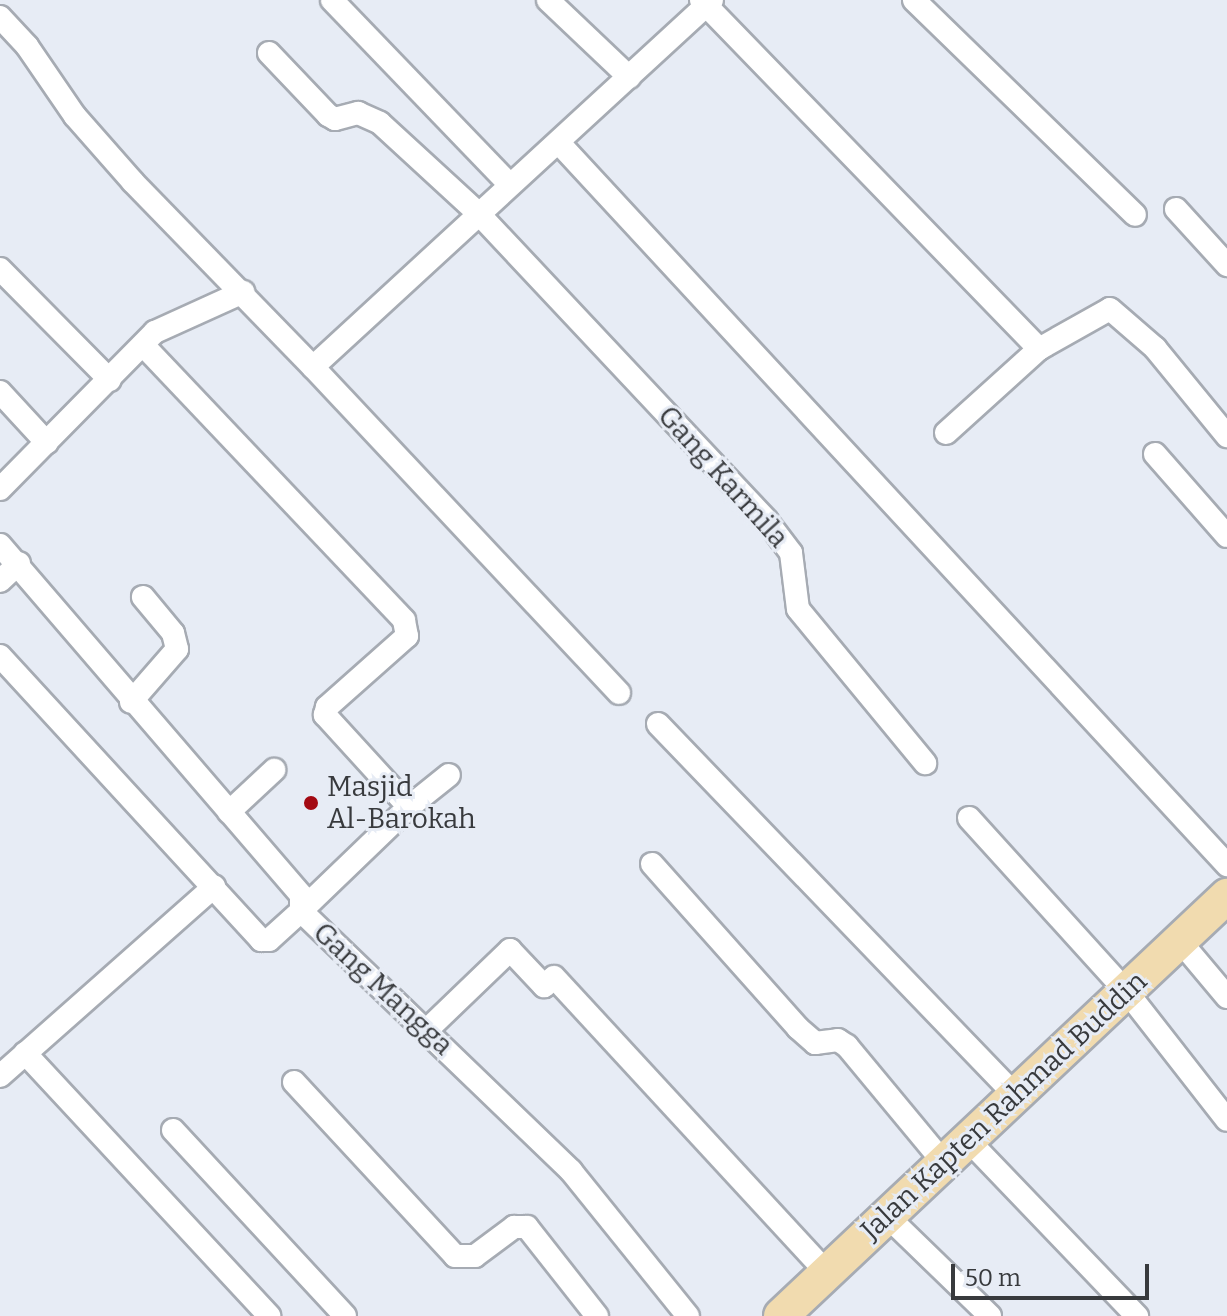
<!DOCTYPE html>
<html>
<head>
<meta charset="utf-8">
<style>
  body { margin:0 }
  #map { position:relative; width:1227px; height:1316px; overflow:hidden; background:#e7ecf5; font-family:Bitter,serif }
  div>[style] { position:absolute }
  .roads { filter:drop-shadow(2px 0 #a6abb3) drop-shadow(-2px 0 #a6abb3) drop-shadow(0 2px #a6abb3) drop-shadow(0 -2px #a6abb3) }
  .minor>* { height:22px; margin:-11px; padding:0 11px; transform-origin:11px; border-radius:11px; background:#fff }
  .primary>* { height:34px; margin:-17px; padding:0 17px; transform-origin:17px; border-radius:17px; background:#f1dbaf }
  .dots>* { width:22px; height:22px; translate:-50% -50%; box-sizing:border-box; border:4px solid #e7ecf5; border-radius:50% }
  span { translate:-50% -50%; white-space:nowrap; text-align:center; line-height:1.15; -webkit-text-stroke:6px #e7ecf5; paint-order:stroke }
  .street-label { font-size:28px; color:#383a3d }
  .poi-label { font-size:28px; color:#383a3d }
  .left { translate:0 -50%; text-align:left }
  .scale { position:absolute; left:951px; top:1264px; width:198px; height:36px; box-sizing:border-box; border:4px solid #383a3d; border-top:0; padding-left:10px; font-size:24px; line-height:28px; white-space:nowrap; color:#383a3d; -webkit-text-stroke:6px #e7ecf5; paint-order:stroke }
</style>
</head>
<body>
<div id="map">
  <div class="roads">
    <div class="minor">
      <div style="left:332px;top:0;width:255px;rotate:46.1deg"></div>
      <div style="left:548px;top:0;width:112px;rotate:43.5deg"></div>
      <div style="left:701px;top:0;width:486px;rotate:45.9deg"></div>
      <div style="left:914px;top:0;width:308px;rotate:44.2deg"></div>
      <div style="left:0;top:17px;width:40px;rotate:47deg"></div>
      <div style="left:27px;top:46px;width:85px;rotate:55.6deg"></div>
      <div style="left:75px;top:116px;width:88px;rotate:48.7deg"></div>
      <div style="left:133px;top:182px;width:258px;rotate:45.8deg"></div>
      <div style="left:313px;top:367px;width:542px;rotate:-42.61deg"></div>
      <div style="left:269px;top:53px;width:86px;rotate:46.4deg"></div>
      <div style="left:328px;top:115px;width:8px;rotate:30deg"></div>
      <div style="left:335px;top:119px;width:24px;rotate:-15deg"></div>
      <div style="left:358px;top:113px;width:24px;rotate:24deg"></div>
      <div style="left:380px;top:123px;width:134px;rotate:42.6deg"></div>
      <div style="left:479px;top:214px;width:421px;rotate:46.8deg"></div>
      <div style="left:767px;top:521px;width:40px;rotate:53deg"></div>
      <div style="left:791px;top:553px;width:56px;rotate:82.9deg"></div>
      <div style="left:798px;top:609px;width:200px;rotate:50.5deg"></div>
      <div style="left:559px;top:143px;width:984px;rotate:47.22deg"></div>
      <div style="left:1176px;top:209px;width:76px;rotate:47.7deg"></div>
      <div style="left:0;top:269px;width:156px;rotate:45.3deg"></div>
      <div style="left:313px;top:367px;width:447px;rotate:46.8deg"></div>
      <div style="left:0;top:392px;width:69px;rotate:47.3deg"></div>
      <div style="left:946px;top:433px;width:125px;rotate:-42.1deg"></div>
      <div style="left:1039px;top:349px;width:81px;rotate:-29.4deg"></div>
      <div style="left:1110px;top:309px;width:60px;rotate:40.9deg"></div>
      <div style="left:1155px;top:348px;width:114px;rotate:50.7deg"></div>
      <div style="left:1155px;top:454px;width:109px;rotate:48.7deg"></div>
      <div style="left:0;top:489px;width:221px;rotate:-45.4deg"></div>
      <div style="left:155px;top:332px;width:97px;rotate:-24.4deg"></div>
      <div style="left:0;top:545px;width:462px;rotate:49.3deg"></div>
      <div style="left:301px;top:895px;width:16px;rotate:90deg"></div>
      <div style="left:301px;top:911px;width:375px;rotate:43.9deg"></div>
      <div style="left:571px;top:1171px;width:186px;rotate:51.1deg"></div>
      <div style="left:0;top:581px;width:26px;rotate:-43deg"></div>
      <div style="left:0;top:656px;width:386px;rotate:47.4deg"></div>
      <div style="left:261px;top:940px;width:8px"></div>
      <div style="left:269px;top:940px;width:43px;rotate:-42.2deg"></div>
      <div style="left:301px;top:911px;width:150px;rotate:-43.9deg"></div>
      <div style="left:409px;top:807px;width:125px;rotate:-132.4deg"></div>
      <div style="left:325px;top:715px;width:8px;rotate:-76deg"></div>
      <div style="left:327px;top:707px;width:107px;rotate:-41.6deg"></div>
      <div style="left:407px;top:636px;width:16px;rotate:-101deg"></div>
      <div style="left:404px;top:620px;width:379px;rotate:-133.5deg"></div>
      <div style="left:131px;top:702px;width:70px;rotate:-49deg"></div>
      <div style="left:177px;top:649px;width:16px;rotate:-104deg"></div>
      <div style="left:173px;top:633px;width:47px;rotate:-129.8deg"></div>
      <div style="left:658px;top:724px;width:518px;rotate:46.1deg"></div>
      <div style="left:409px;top:807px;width:51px;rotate:-38.7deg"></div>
      <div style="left:229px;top:812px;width:62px;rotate:-43deg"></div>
      <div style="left:969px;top:818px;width:235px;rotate:47.8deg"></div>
      <div style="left:1127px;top:992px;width:162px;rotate:52deg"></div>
      <div style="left:652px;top:864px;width:220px;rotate:48.3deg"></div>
      <div style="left:798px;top:1028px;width:23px;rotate:41deg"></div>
      <div style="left:815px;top:1043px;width:23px;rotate:-7deg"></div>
      <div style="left:838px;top:1040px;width:11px;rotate:34deg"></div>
      <div style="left:847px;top:1046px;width:153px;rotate:50.3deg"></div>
      <div style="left:1180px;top:941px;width:73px;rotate:50deg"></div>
      <div style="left:428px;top:1029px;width:114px;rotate:-43.9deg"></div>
      <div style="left:510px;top:950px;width:50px;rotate:46.6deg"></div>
      <div style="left:544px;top:986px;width:13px;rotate:-42deg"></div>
      <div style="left:554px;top:977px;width:403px;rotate:47.3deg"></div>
      <div style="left:25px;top:1053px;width:359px;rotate:47.1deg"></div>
      <div style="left:0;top:1076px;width:286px;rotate:-41.5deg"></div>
      <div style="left:294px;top:1082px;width:237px;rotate:47.2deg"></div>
      <div style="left:455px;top:1256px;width:20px"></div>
      <div style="left:475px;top:1256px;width:49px;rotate:-36.6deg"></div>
      <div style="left:514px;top:1227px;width:13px"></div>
      <div style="left:527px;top:1227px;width:113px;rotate:51.8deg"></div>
      <div style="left:173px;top:1130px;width:253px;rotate:47.2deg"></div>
      <div style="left:969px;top:1141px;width:243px;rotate:46.2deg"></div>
      <div style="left:888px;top:1217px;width:142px;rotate:44.1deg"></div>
    </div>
    <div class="primary">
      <div style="left:781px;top:1316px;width:613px;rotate:-43.28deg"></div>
    </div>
  </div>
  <div class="dots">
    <div style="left:311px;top:803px;background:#a30912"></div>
  </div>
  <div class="street-label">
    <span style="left:723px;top:477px;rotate:48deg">Gang Karmila</span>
    <span style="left:383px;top:989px;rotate:43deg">Gang Mangga</span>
    <span style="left:1004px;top:1106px;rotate:-43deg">Jalan Kapten Rahmad Buddin</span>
  </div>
  <div class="poi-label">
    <span class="left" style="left:327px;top:803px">Masjid<br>Al-Barokah</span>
  </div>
  <div class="scale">50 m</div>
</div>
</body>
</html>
